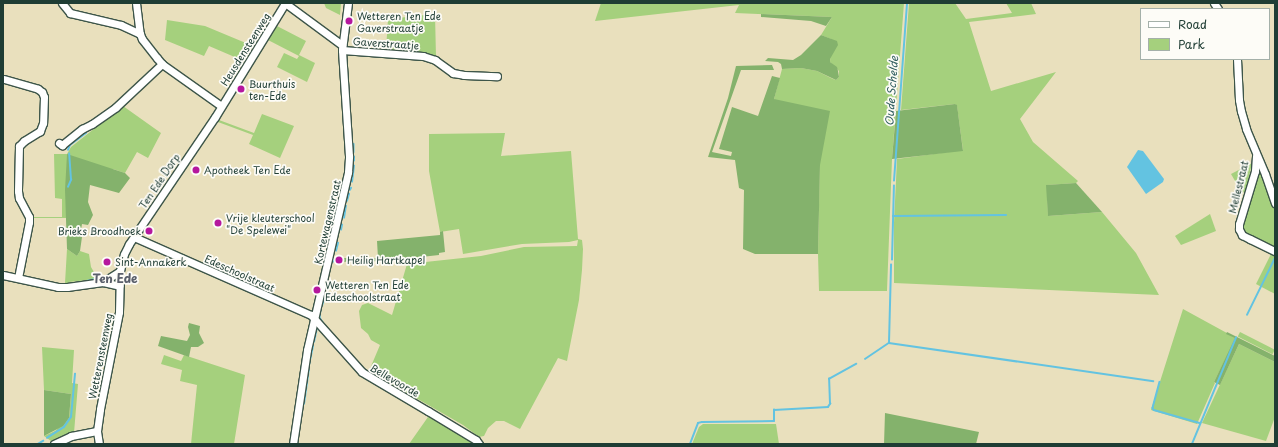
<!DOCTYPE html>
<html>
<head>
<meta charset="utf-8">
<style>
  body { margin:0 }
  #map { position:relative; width:1278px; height:447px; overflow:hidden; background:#e9e0bd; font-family:"Playpen Sans",sans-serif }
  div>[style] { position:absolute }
  .green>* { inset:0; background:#a5d07d; transform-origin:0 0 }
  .forest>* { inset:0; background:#84b26c }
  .water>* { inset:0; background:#63c3e1 }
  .stream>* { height:1.5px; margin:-0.75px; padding:0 0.75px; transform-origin:0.75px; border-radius:0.75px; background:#63c3e1 }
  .roads { filter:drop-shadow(1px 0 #3d5549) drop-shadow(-1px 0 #3d5549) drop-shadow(0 1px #3d5549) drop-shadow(0 -1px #3d5549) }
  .minor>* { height:7px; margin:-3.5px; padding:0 3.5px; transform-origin:3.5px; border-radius:3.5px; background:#fff }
  .dots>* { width:11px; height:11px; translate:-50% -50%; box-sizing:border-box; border:2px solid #fdfcf7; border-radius:50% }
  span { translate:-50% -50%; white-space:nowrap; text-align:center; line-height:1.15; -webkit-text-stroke:3.5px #fdfcf7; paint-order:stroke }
  .poi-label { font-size:10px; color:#1f3d34 }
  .left { translate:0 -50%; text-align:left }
  .right { translate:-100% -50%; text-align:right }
  .street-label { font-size:10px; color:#1f3d34 }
  .water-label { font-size:11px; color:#305e5f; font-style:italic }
  .quarter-label { font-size:12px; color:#5a5f6b; font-weight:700 }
  .frame { position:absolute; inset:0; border:4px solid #1f3d34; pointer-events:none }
  .legend { position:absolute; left:1140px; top:8px; width:130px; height:52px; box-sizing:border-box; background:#fdfcf7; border:1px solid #a4b0a9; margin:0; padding:5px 7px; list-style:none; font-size:12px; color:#1f3d34 }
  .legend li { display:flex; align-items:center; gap:8px; height:20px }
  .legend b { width:20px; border:1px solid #a4b0a9 }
</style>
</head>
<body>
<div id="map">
  <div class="green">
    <div style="clip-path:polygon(324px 3px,341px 3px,340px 15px,326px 8px)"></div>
    <div style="clip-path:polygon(601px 3px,904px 3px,892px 159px,887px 291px,819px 291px,818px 254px,820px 157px,774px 99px,782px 69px,801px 68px,817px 71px,833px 79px,836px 80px,839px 77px,839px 71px,830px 62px,831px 39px,821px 35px,832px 17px,735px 13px,739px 5px,595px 21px)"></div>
    <div style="clip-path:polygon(909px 3px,955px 3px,966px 19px,1012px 13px,1006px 3px,1031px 3px,1036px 14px,969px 22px,991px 91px,1056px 72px,1020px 119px,1033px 142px,1078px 181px,1076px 183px,1047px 185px,1048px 216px,1102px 212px,1136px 253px,1159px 295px,894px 283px,894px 223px,897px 159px,963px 150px,957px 106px,955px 104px,901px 110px)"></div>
    <div style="clip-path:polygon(435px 14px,436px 57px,415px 52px,386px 49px,388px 19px)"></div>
    <div style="clip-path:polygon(167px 20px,205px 26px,253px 46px,244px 61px,209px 46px,204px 56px,165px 40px)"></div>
    <div style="clip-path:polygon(277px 26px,306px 41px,299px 55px,315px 63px,307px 82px,277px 67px,284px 53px,297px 59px,299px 56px,268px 40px)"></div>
    <div style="clip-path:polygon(123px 106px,161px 133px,148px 158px,137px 152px,125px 173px,113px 169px,67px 175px,66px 218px,34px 218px,34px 217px,62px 217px,62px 199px,55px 198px,54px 154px,67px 154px,71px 147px)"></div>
    <div style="clip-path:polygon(262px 114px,294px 126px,280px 158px,249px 144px,253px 135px,218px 122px,219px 120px,254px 133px)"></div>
    <div style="clip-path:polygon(505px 133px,501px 156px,571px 151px,578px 239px,582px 240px,583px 249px,582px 270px,579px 300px,567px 361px,558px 358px,520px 429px,504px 421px,496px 421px,488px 428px,484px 436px,479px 437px,463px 425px,369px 371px,380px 345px,371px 340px,368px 334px,361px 328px,359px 311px,362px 305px,368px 303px,392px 315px,407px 264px,481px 256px,524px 247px,577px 246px,578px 240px,569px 242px,522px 244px,463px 254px,459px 229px,440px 232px,429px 171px,429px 134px)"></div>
    <div style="clip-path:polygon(1252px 163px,1246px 191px,1242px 193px,1231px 174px)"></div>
    <div style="clip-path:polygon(1259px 168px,1275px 209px,1275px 249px,1246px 234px,1241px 226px)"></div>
    <div style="clip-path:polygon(1210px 214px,1216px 231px,1181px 245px,1175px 236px)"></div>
    <div style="clip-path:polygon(67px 249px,77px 256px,80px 251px,89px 254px,91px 267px,98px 279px,69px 282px,69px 284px,65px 283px)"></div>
    <div style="clip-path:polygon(1272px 252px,1275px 254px,1275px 294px,1256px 284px)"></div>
    <div style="clip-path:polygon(1183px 309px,1236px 338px,1214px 382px,1215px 383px,1197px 424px,1151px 410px)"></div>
    <div style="left:1240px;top:332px;width:39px;height:5px;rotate:27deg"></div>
    <div style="clip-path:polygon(1239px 344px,1275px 362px,1275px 417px,1266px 441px,1202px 423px)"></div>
    <div style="clip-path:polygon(42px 347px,74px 350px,72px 383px,78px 384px,74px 433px,51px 441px,44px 436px,55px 431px,69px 418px,71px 394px,44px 390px)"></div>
    <div style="clip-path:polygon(164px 355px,181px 361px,184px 355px,245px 375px,234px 444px,191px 444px,197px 385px,180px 381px,182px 370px,161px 364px)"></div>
    <div style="clip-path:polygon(431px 416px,473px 443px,475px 444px,409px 444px,428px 417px)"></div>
    <div style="clip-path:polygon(703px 424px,776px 424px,779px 444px,692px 444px,699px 427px)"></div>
  </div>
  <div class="forest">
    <div style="clip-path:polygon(761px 14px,832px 17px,826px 26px,811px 21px,761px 17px)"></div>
    <div style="clip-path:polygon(821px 35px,837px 41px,838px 45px,830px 59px,830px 62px,837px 67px,838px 71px,839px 77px,836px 80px,817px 71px,801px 68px,782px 69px,781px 64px,778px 62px,765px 61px,768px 58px,793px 60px,801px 55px)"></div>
    <div style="clip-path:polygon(772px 65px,774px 70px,741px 70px,712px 152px,731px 156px,732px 152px,719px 149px,732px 107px,758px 116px,772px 76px,780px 78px,774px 99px,830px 111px,820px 165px,818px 254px,755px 254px,743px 249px,744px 190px,739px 188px,735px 160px,708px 157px,728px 98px,736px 66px)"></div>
    <div style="clip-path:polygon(955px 104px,957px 105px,963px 151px,892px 159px,896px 111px)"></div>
    <div style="clip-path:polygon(67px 154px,125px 173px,130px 178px,119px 193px,90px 185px,88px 202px,93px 215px,88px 225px,82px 224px,80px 236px,82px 237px,80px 251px,77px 256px,67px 249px,65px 190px)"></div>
    <div style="clip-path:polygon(1076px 183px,1102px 212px,1048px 216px,1046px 185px)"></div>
    <div style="clip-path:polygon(443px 231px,445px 252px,439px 253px,439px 255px,385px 261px,334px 262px,335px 258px,378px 258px,377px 241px,440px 235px,440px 232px)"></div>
    <div style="clip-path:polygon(189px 323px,200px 326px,199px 333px,204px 343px,198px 347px,191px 347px,189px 357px,158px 346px,161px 336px,187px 341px,190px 335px,188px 327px)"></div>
    <div style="clip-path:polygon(1227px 332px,1275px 356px,1275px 362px,1239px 344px,1220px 385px,1214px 382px,1235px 338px,1226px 334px)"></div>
    <div style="clip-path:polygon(44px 390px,71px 394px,69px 418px,63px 426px,44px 436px)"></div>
    <div style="clip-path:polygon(885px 413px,979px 432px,976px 444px,884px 444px)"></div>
  </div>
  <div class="water">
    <div style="clip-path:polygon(1138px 150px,1143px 151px,1164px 179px,1163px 182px,1146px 194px,1127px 167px)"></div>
  </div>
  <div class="stream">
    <div style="left:354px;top:144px;width:8px;rotate:90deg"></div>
    <div style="left:68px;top:150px;width:5px;rotate:-68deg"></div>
    <div style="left:70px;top:145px;width:20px;rotate:-37deg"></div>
    <div style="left:354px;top:161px;width:4px;rotate:-90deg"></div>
    <div style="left:894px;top:181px;width:178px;rotate:-85.8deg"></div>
    <div style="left:352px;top:182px;width:16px;rotate:-83deg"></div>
    <div style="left:68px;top:187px;width:8px;rotate:-67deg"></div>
    <div style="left:71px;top:180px;width:26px;rotate:-94deg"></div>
    <div style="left:350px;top:190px;width:2px;rotate:-63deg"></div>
    <div style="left:347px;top:201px;width:7px;rotate:-74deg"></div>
    <div style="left:893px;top:216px;width:113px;rotate:-0.5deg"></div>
    <div style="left:344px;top:218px;width:12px;rotate:-81deg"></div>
    <div style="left:341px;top:230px;width:5px;rotate:-79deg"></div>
    <div style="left:336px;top:251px;width:8px;rotate:-76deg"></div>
    <div style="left:892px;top:260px;width:74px;rotate:-88.5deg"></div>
    <div style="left:333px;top:262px;width:2px;rotate:-90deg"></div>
    <div style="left:87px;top:281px;width:8px;rotate:-14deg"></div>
    <div style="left:322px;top:306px;width:10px;rotate:-73deg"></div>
    <div style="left:321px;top:310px;width:8px;rotate:97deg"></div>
    <div style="left:320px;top:318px;width:7px;rotate:56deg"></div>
    <div style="left:1247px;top:315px;width:64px;rotate:-63.8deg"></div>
    <div style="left:314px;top:342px;width:14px;rotate:-78deg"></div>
    <div style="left:889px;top:343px;width:267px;rotate:8.2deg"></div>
    <div style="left:865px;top:359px;width:29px;rotate:-34deg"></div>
    <div style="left:889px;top:343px;width:78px;rotate:-88.5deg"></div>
    <div style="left:309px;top:365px;width:19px;rotate:-78deg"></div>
    <div style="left:1160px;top:382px;width:27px;rotate:105deg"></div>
    <div style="left:1153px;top:408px;width:2px;rotate:63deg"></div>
    <div style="left:1154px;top:410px;width:48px;rotate:15.8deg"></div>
    <div style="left:304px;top:404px;width:34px;rotate:-82deg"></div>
    <div style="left:47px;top:438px;width:20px;rotate:-33deg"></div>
    <div style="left:64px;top:427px;width:12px;rotate:-55deg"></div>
    <div style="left:71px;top:417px;width:43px;rotate:-84.7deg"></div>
    <div style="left:38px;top:444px;width:6px;rotate:-31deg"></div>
    <div style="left:690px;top:444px;width:22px;rotate:-69deg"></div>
    <div style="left:698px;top:423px;width:4px;rotate:-14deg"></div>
    <div style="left:702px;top:422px;width:72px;rotate:-0.8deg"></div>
    <div style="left:774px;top:421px;width:11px;rotate:-90deg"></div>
    <div style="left:774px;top:410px;width:54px;rotate:-3.2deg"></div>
    <div style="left:828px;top:407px;width:4px;rotate:-56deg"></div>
    <div style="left:830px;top:404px;width:25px;rotate:-92deg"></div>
    <div style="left:829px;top:379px;width:31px;rotate:-29deg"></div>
    <div style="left:1192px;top:444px;width:115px;rotate:-67.5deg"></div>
  </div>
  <div class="roads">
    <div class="minor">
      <div style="left:62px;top:3px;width:13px;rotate:51deg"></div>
      <div style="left:70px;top:13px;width:52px;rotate:13.2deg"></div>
      <div style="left:121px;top:25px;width:21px;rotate:25deg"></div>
      <div style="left:136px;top:3px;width:31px;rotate:83deg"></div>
      <div style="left:140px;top:34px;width:5px;rotate:68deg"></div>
      <div style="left:142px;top:39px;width:24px;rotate:52deg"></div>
      <div style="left:157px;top:58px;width:8px;rotate:50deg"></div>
      <div style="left:162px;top:64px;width:72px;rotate:35.4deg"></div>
      <div style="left:285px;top:3px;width:71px;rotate:36.4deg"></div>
      <div style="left:1214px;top:3px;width:7px;rotate:56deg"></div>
      <div style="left:342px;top:50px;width:81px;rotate:4.2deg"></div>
      <div style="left:423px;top:56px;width:13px;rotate:18deg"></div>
      <div style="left:435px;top:60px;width:22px;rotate:36deg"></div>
      <div style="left:453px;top:73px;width:11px;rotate:10deg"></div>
      <div style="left:464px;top:75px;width:33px;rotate:2deg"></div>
      <div style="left:1237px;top:59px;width:41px;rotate:87.2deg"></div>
      <div style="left:1239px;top:100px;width:11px;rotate:80deg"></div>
      <div style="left:1241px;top:111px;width:19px;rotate:74deg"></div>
      <div style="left:1246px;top:129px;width:49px;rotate:67.1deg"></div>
      <div style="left:1265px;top:174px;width:31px;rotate:71deg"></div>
      <div style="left:4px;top:79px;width:35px;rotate:16deg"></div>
      <div style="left:38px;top:89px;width:5px;rotate:37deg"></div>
      <div style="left:42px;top:92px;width:5px;rotate:68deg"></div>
      <div style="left:44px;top:97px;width:26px;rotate:92deg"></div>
      <div style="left:43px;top:123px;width:9px;rotate:111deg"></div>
      <div style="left:40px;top:131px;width:19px;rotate:148deg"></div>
      <div style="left:24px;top:141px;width:7px;rotate:135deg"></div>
      <div style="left:19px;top:146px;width:45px;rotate:91.3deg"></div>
      <div style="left:18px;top:191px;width:7px;rotate:82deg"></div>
      <div style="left:19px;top:198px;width:21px;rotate:62deg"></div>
      <div style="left:29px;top:217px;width:5px;rotate:90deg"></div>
      <div style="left:29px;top:222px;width:57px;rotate:101.1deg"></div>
      <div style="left:59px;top:143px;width:4px;rotate:34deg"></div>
      <div style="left:62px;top:145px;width:26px;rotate:-39deg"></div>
      <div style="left:82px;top:129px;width:11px;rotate:-27deg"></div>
      <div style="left:92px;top:124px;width:29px;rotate:-35deg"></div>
      <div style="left:116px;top:107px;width:63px;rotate:-43.1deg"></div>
      <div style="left:1256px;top:156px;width:15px;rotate:94deg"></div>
      <div style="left:1255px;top:171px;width:55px;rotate:106.8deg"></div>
      <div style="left:1239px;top:224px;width:5px;rotate:90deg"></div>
      <div style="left:1239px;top:229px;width:7px;rotate:63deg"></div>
      <div style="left:1242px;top:235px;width:9px;rotate:27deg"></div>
      <div style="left:1250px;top:239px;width:28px;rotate:26deg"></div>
      <div style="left:134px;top:237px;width:193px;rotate:23.8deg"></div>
      <div style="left:311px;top:315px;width:76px;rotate:48.2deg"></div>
      <div style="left:362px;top:372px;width:77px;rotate:30.6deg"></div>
      <div style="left:428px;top:411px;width:56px;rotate:31.1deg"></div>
      <div style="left:476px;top:440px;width:5px;rotate:53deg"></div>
      <div style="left:3px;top:275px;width:56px;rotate:12.3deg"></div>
      <div style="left:58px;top:287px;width:9px"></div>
      <div style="left:67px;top:287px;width:36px;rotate:-8deg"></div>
      <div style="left:103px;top:282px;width:20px;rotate:-33deg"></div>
      <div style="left:103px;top:282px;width:17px;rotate:13deg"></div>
      <div style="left:54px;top:444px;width:19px;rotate:-25deg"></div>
      <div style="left:71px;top:436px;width:26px;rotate:-11deg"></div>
      <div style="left:99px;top:444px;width:13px;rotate:-99deg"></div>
      <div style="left:97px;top:431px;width:22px;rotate:-82deg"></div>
      <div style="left:100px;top:409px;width:99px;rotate:-78.9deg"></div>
      <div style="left:119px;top:312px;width:41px;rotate:-88.6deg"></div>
      <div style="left:120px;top:271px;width:17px;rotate:-77deg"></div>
      <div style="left:124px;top:254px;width:11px;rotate:-63deg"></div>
      <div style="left:129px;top:244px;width:153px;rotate:-55.9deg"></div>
      <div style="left:215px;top:117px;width:134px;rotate:-58.4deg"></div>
      <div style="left:293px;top:444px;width:95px;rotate:-81.5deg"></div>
      <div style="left:307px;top:350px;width:183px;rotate:-77deg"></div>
      <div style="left:348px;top:172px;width:16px;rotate:-86deg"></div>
      <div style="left:349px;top:156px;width:106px;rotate:-93.8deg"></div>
      <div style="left:342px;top:50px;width:47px;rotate:-82.7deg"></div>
    </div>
  </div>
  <div class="dots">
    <div style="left:349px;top:21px;background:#b5179e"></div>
    <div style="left:241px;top:89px;background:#b5179e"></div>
    <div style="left:196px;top:170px;background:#b5179e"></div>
    <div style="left:218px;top:223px;background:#b5179e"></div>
    <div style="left:149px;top:231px;background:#b5179e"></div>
    <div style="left:339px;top:260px;background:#b5179e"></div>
    <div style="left:107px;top:262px;background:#b5179e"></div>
    <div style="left:317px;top:290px;background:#b5179e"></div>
  </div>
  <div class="poi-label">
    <span class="left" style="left:357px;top:21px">Wetteren Ten Ede<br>Gaverstraatje</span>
    <span class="left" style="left:249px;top:89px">Buurthuis<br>ten-Ede</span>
    <span class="left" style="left:204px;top:170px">Apotheek Ten Ede</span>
    <span class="left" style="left:226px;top:223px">Vrije kleuterschool<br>"De Spelewei"</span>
    <span class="right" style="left:141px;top:231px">Brieks Broodhoek</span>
    <span class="left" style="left:347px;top:260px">Heilig Hartkapel</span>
    <span class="left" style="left:115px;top:262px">Sint-Annakerk</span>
    <span class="left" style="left:325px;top:290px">Wetteren Ten Ede<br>Edeschoolstraat</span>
  </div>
  <div class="street-label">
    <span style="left:386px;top:43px;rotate:4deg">Gaverstraatje</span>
    <span style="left:245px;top:49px;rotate:-58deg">Heusdensteenweg</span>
    <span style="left:159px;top:181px;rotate:-56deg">Ten Ede Dorp</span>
    <span style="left:1238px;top:187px;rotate:-76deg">Mellestraat</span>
    <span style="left:327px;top:222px;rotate:-77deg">Kortewagenstraat</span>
    <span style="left:240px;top:273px;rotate:24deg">Edeschoolstraat</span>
    <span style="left:100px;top:356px;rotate:-79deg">Wetterensteenweg</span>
    <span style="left:395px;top:380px;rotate:30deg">Bellevoorde</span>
  </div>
  <div class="water-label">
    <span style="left:892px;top:91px;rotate:-86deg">Oude Schelde</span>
  </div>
  <div class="quarter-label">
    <span style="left:115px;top:279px">Ten Ede</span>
  </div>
  <div class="frame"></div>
  <ul class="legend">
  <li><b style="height:5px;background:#fff"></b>Road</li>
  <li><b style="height:11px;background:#a5d07d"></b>Park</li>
  </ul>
</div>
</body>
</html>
